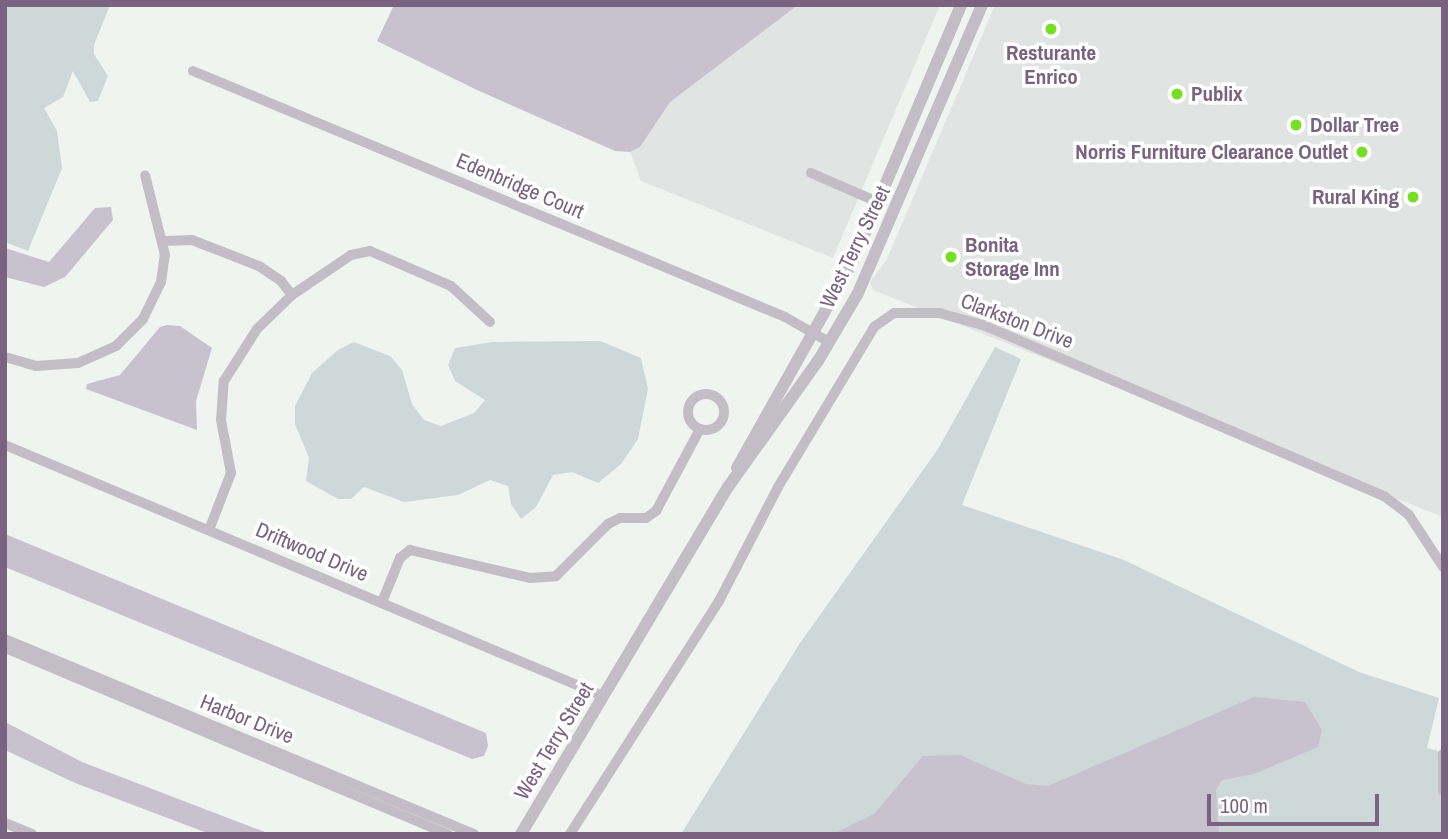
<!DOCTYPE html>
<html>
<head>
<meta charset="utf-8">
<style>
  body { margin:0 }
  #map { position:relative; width:1448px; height:839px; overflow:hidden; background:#eff4f1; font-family:"Archivo Narrow",sans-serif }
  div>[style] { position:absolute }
  .built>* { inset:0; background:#e2e4e4 }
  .green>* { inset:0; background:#cfd8d8 }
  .water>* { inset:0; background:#c8c1ce }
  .minor>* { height:10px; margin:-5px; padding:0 5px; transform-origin:5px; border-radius:5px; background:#c3bec5 }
  .minor>.ring { margin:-5px; padding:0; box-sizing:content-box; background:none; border:10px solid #c3bec5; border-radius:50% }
  .tertiary>* { height:12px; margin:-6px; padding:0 6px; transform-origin:6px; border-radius:6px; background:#c3bec5 }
  .dots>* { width:19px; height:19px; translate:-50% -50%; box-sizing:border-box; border:4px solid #fff; border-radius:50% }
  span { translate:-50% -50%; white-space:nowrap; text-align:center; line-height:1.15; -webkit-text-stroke:7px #fff; paint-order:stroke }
  .poi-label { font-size:21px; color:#796380; font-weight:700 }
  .left { translate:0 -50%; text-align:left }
  .right { translate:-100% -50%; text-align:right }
  .street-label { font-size:21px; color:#796380 }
  .frame { position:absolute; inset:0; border:7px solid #796380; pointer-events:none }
  .scale { position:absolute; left:1207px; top:794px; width:172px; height:32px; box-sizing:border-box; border:4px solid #796380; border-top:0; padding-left:9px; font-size:21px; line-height:24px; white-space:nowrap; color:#796380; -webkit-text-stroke:5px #fff; paint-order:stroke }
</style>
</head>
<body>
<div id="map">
  <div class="built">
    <div style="clip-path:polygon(798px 5px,940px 5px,833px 258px,641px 181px,630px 152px,640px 147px,670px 101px)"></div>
    <div style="clip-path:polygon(995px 5px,1443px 5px,1443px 517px,873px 290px,870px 282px,887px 259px)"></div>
  </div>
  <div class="green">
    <div style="clip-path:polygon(5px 5px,110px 5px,94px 45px,94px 54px,108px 76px,98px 101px,90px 102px,73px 71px,63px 97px,44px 108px,57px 131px,62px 168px,28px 251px,5px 242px)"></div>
    <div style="clip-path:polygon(600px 341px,641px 358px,648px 389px,638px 439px,621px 464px,598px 483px,572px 472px,553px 475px,536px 507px,521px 519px,511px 504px,508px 486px,490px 480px,458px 495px,404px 502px,364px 487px,351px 499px,338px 499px,306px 481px,309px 458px,295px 424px,295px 406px,312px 373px,338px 350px,354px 342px,390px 356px,402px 370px,412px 404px,424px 420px,441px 426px,474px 413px,485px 400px,455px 381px,448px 365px,455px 348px,492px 342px)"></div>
    <div style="clip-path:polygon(995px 347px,1021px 359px,962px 505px,1124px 560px,1359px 672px,1439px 698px,1427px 748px,1443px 752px,1443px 834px,681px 834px,800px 643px,938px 449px)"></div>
  </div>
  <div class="water">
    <div style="clip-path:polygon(394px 5px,798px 5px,670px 102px,640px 147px,630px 152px,615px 151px,477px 90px,377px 41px)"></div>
    <div style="clip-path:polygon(111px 207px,113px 220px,65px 277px,44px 287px,5px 277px,5px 248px,49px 262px,95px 208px)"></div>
    <div style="clip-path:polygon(167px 325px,180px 326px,212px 348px,196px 401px,197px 430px,86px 389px,87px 384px,120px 375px,160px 327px)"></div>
    <div style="clip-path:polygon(5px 534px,486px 733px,488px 746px,484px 756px,472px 759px,5px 567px)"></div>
    <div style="clip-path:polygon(1254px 697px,1305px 702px,1322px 730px,1318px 747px,1254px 774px,1222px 780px,1216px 790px,1219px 834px,833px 834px,874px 814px,923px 756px,960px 755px,1026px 784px,1048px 786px)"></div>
    <div style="clip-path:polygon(5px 722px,82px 762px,270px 834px,210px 834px,75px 783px,5px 750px)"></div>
  </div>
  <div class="minor">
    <div style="left:193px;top:71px;width:641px;rotate:22.56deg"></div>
    <div style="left:785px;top:317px;width:51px;rotate:29.6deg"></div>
    <div style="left:811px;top:173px;width:75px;rotate:23.5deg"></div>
    <div style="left:165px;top:241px;width:27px;rotate:-2deg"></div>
    <div style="left:192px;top:240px;width:72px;rotate:21.2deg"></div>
    <div style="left:259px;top:266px;width:27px;rotate:34deg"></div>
    <div style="left:281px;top:281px;width:18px;rotate:52deg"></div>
    <div style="left:5px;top:357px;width:32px;rotate:16deg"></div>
    <div style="left:36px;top:366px;width:42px;rotate:-4.1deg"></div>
    <div style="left:78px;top:363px;width:42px;rotate:-24.1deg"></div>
    <div style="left:116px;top:346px;width:38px;rotate:-45deg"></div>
    <div style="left:143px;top:319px;width:41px;rotate:-64.1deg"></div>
    <div style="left:161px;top:282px;width:27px;rotate:-82deg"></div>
    <div style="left:165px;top:255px;width:82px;rotate:-104deg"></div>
    <div class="ring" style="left:688px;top:394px;width:26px;height:26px"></div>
    <div style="left:5px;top:445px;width:649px;rotate:22.77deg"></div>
    <div style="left:209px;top:530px;width:61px;rotate:-68.9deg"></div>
    <div style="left:231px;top:473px;width:54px;rotate:-100.7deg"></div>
    <div style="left:221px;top:420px;width:39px;rotate:-86deg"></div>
    <div style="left:224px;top:381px;width:62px;rotate:-57.6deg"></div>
    <div style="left:257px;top:329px;width:49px;rotate:-44.2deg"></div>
    <div style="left:292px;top:295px;width:71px;rotate:-34.1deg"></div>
    <div style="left:351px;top:255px;width:19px;rotate:-12deg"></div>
    <div style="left:370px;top:251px;width:88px;rotate:23.4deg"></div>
    <div style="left:451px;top:286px;width:53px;rotate:42.7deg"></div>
    <div style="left:382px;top:602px;width:48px;rotate:-67.8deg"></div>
    <div style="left:400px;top:558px;width:13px;rotate:-39deg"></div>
    <div style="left:410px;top:550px;width:123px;rotate:13.1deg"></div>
    <div style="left:530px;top:578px;width:26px;rotate:-4deg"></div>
    <div style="left:556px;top:576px;width:74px;rotate:-45deg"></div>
    <div style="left:608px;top:524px;width:13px;rotate:-27deg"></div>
    <div style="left:620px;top:518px;width:26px"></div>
    <div style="left:646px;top:518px;width:12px;rotate:-35deg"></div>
    <div style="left:656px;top:511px;width:93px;rotate:-61.8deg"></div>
    <div style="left:5px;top:639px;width:508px;rotate:22.58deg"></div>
    <div style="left:5px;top:648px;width:480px;rotate:22.8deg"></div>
    <div style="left:1443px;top:754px;width:37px;rotate:90deg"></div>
    <div style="left:5px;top:823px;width:29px;rotate:22deg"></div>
    <div style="left:570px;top:834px;width:277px;rotate:-57.4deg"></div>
    <div style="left:719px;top:601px;width:128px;rotate:-62.6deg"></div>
    <div style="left:778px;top:487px;width:187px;rotate:-59deg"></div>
    <div style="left:874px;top:327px;width:24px;rotate:-35deg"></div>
    <div style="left:894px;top:313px;width:45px"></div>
    <div style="left:939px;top:313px;width:46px;rotate:15.3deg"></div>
    <div style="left:983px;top:325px;width:436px;rotate:23.1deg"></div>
    <div style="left:1384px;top:496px;width:31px;rotate:37deg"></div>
    <div style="left:1409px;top:515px;width:62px;rotate:56.8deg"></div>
  </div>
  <div class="tertiary">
    <div style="left:737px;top:468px;width:237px;rotate:-60.7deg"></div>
    <div style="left:853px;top:261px;width:278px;rotate:-67.1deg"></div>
    <div style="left:521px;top:834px;width:404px;rotate:-59.2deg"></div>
    <div style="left:728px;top:487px;width:155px;rotate:-54.5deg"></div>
    <div style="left:818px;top:361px;width:79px;rotate:-59.5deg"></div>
    <div style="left:858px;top:293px;width:314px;rotate:-66.7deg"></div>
  </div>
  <div class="dots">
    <div style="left:1051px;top:29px;background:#76df23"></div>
    <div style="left:1177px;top:94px;background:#76df23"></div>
    <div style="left:1296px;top:125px;background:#76df23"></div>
    <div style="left:1362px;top:152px;background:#76df23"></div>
    <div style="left:1413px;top:197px;background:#76df23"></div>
    <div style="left:951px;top:257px;background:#76df23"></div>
  </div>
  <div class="poi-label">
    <span style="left:1051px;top:65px">Resturante<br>Enrico</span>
    <span class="left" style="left:1191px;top:94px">Publix</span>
    <span class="left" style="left:1310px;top:125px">Dollar Tree</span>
    <span class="right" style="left:1348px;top:152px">Norris Furniture Clearance Outlet</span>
    <span class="right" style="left:1399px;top:197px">Rural King</span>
    <span class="left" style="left:965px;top:257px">Bonita<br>Storage Inn</span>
  </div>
  <div class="street-label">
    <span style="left:520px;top:186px;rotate:23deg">Edenbridge Court</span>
    <span style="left:855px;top:247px;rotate:-64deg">West Terry Street</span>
    <span style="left:1017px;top:321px;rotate:21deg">Clarkston Drive</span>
    <span style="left:312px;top:552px;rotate:23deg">Driftwood Drive</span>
    <span style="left:247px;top:719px;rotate:22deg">Harbor Drive</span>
    <span style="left:554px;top:741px;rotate:-59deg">West Terry Street</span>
  </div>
  <div class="frame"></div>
  <div class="scale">100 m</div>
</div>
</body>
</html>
